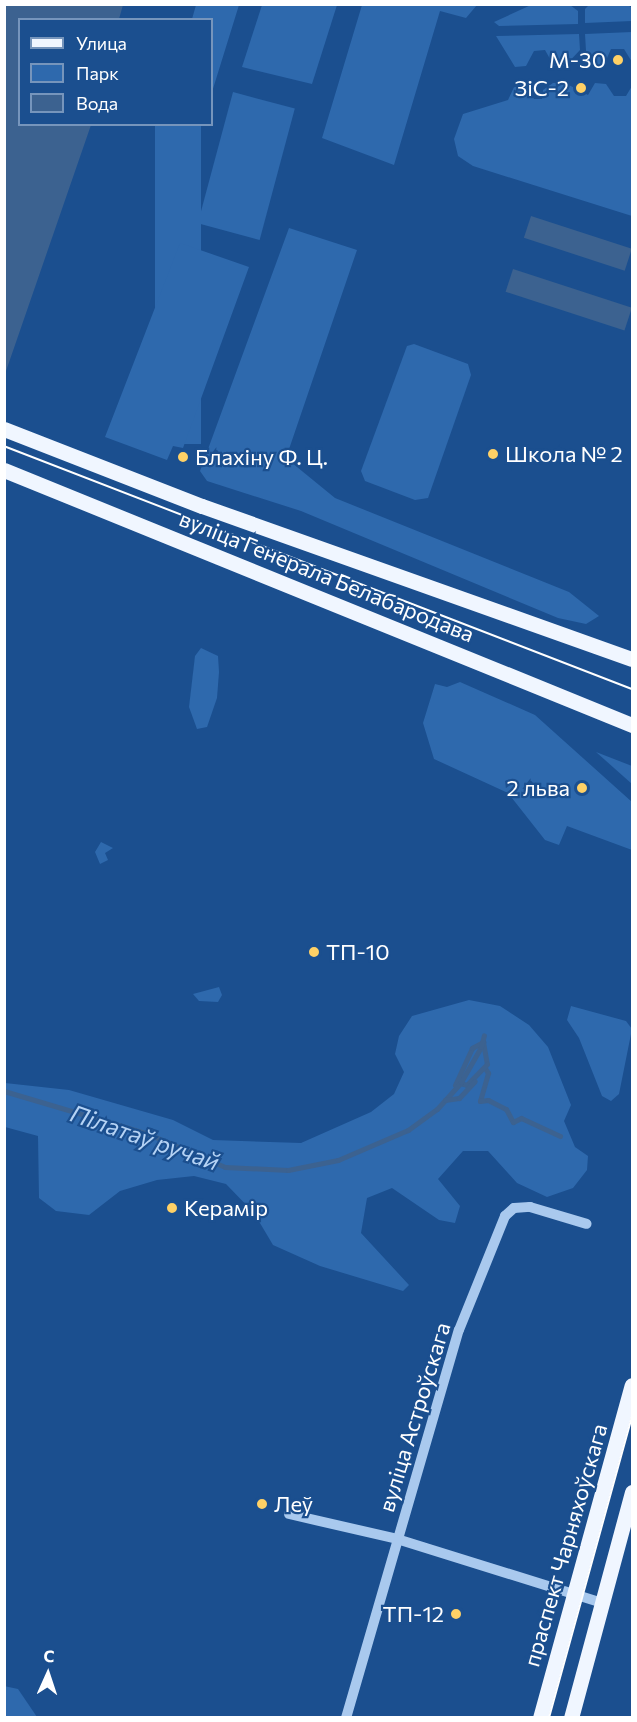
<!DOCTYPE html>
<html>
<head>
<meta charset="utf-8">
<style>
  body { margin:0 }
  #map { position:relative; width:637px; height:1722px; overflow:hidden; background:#1b4f8f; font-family:Commissioner,sans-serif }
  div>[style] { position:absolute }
  .green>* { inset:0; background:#2e69ad; transform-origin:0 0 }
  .water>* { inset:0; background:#3c6290; transform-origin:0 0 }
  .stream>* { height:5px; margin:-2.5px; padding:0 2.5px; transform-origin:2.5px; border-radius:2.5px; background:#3c6290 }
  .minor>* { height:10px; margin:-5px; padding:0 5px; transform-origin:5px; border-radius:5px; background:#a9c9ee }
  .major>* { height:15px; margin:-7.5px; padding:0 7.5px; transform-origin:7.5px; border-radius:7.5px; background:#f0f6ff }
  .tram>* { height:1.5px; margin:-0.75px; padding:0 0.75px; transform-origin:0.75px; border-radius:0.75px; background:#fff }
  .dots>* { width:16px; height:16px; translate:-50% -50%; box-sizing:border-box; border:3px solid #1b4f8f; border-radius:50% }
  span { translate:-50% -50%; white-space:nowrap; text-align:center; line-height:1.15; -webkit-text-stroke:4.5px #1b4f8f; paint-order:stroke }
  .poi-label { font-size:22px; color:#fff }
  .right { translate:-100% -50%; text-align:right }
  .left { translate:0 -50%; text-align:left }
  .street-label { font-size:22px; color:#fff }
  .water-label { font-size:24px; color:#b5d3f5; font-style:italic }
  .frame { position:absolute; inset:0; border:6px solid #fff; pointer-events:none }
  .legend { position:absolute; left:18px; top:18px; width:195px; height:108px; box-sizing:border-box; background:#1b4f8f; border:2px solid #7695bc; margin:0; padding:8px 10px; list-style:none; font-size:18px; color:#fff }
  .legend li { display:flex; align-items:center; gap:12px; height:30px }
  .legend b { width:30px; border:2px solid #7695bc }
  .north { position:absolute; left:18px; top:1644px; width:60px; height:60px; -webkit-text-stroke:4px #1b4f8f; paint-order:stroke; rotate:3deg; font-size:16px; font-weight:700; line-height:24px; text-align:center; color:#fff }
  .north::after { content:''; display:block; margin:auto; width:21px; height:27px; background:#fff; clip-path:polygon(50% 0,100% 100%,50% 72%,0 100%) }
</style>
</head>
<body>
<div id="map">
  <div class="green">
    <div style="clip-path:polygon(590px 4px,628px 5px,632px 8px,632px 21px,585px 23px,585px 9px)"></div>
    <div style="clip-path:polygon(196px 5px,239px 5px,212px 92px,212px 20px,192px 19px)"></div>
    <div style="clip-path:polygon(262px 5px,337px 5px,312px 84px,242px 67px)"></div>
    <div style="clip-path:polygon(362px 5px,477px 5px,466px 18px,440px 11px,394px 165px,322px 138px)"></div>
    <div style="clip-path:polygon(531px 5px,570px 5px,578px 11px,578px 24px,499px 26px,494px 22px)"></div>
    <div style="clip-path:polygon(632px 32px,632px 62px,624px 49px,611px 49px,604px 65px,594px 66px,586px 51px,585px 34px)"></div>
    <div style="clip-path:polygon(579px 34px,580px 50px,565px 66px,554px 66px,545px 50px,534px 51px,526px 66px,515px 67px,496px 36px)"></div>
    <div style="clip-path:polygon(553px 83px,565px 83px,588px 95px,595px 83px,606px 84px,614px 96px,626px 96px,632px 86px,632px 216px,473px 166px,458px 156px,454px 139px,463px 114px,508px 100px,515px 85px,525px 85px,534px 99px,542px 99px,543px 90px)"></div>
    <div style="left:233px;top:92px;width:64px;height:136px;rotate:15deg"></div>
    <div style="left:155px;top:125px;width:46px;height:319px"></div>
    <div style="clip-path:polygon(289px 228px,357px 250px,286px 458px,335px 498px,569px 592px,599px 616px,586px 624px,558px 618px,301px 511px,207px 481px,200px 471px)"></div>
    <div style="clip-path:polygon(180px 243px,249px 267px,183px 448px,173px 446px,167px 460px,105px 437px)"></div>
    <div style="clip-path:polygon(414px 344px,468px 364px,471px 375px,428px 498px,415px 500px,365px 481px,361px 471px,407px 346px)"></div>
    <div style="clip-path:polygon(201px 648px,218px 656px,219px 672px,217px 698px,207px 727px,197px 729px,189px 707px,195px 656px)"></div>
    <div style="clip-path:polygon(460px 682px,535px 715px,632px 802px,632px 850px,567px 826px,559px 845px,545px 840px,508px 793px,434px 759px,423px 723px,435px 684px,447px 687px)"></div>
    <div style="clip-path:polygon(596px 752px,632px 766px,632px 784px)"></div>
    <div style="clip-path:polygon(101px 842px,113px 848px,105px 853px,108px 860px,100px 864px,95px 852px)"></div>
    <div style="clip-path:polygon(219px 987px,222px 995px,218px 1002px,199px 1001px,193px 994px)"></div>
    <div style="clip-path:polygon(469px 1000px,500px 1006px,529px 1025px,548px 1047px,571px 1105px,564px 1121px,575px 1147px,588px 1156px,587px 1170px,573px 1188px,547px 1197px,517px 1183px,488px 1151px,463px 1151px,438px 1179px,460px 1206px,455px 1223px,439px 1220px,392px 1188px,367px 1198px,361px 1233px,409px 1285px,403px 1291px,320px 1266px,273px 1245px,254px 1213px,226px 1184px,194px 1176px,157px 1180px,120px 1191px,89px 1215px,56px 1211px,39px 1198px,38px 1136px,5px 1127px,5px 1083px,69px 1090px,173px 1120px,213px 1140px,301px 1143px,371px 1112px,394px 1094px,404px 1072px,395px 1054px,399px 1036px,412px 1016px)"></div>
    <div style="clip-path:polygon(571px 1006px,626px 1021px,632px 1029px,619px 1094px,611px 1101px,602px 1096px,579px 1038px,567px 1020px)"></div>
    <div style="clip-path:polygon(4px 1686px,18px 1689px,37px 1717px,5px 1717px)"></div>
  </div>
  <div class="water">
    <div style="clip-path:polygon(5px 4px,123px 5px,119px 19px,20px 20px,20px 124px,91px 125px,5px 374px)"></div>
    <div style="left:531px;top:216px;width:106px;height:23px;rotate:18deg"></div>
    <div style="left:513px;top:269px;width:125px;height:24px;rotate:18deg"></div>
  </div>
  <div class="stream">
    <div style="left:485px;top:1068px;width:6px;rotate:59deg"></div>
    <div style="left:488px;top:1073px;width:29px;rotate:106deg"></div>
    <div style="left:480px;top:1101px;width:8px;rotate:-7deg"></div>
    <div style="left:488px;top:1100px;width:20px;rotate:27deg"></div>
    <div style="left:506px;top:1109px;width:15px;rotate:62deg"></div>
    <div style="left:513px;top:1122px;width:9px;rotate:-27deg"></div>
    <div style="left:521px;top:1118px;width:43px;rotate:24.8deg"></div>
    <div style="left:455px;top:1085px;width:41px;rotate:-65.3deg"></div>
    <div style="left:472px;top:1048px;width:13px;rotate:-29deg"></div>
    <div style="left:483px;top:1042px;width:22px;rotate:80deg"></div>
    <div style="left:487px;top:1064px;width:29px;rotate:134deg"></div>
    <div style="left:467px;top:1085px;width:7px;rotate:-164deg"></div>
    <div style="left:4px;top:1091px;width:148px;rotate:16.5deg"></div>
    <div style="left:146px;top:1133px;width:86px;rotate:23.3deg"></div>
    <div style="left:225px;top:1167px;width:63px;rotate:2.7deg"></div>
    <div style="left:288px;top:1170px;width:51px;rotate:-11.3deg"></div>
    <div style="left:338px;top:1160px;width:76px;rotate:-23.2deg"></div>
    <div style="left:408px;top:1130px;width:36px;rotate:-36deg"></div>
    <div style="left:437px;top:1109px;width:36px;rotate:-48deg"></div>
    <div style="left:461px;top:1082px;width:40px;rotate:-60.3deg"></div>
    <div style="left:481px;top:1047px;width:12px;rotate:-76deg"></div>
    <div style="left:445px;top:1100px;width:14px;rotate:-8deg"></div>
    <div style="left:459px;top:1098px;width:23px;rotate:-47deg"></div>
  </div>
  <div class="minor">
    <div style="left:289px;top:1514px;width:111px;rotate:13deg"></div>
    <div style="left:397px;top:1539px;width:216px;rotate:17.3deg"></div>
    <div style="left:346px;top:1718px;width:404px;rotate:-73.8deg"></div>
    <div style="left:459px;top:1330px;width:123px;rotate:-68deg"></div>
    <div style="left:505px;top:1216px;width:12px;rotate:-42deg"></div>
    <div style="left:514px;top:1208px;width:16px;rotate:-4deg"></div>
    <div style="left:530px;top:1207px;width:59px;rotate:16.6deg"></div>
  </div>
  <div class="major">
    <div style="left:4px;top:429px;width:212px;rotate:21.3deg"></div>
    <div style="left:202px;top:506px;width:456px;rotate:19.6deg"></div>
    <div style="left:4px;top:470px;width:678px;rotate:22.1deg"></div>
    <div style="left:540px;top:1718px;width:345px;rotate:-74.6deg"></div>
    <div style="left:571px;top:1718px;width:234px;rotate:-74.9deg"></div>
  </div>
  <div class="tram">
    <div style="left:4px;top:446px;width:673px;rotate:21.15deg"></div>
    <div style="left:549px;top:1718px;width:312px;rotate:-74.6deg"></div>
  </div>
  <div class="dots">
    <div style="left:618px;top:60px;background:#ffd166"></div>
    <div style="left:581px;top:88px;background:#ffd166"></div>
    <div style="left:493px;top:454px;background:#ffd166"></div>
    <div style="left:183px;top:457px;background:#ffd166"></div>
    <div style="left:582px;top:788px;background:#ffd166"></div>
    <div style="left:314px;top:952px;background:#ffd166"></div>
    <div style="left:172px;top:1208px;background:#ffd166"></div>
    <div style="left:262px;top:1504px;background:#ffd166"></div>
    <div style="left:456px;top:1614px;background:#ffd166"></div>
  </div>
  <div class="poi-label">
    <span class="right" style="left:606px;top:60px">М-30</span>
    <span class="right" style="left:569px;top:88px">ЗіС-2</span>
    <span class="left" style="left:505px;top:454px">Школа № 2</span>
    <span class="left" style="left:195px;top:457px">Блахіну Ф. Ц.</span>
    <span class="right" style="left:570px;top:788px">2 льва</span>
    <span class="left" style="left:326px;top:952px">ТП-10</span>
    <span class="left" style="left:184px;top:1208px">Керамір</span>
    <span class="left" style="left:274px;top:1504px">Леў</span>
    <span class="right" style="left:444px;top:1614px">ТП-12</span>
  </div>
  <div class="street-label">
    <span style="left:327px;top:576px;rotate:22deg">вуліца Генерала Белабародава</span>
    <span style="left:414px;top:1417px;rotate:-73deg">вуліца Астроўскага</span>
    <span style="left:565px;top:1545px;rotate:-74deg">праспект Чарняхоўскага</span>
  </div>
  <div class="water-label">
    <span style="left:145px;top:1137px;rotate:19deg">Пілатаў ручай</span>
  </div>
  <div class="frame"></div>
  <ul class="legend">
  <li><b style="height:8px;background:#f0f6ff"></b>Улица</li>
  <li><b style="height:16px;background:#2e69ad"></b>Парк</li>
  <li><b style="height:16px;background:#3c6290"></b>Вода</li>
  </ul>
  <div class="north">С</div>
</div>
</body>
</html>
